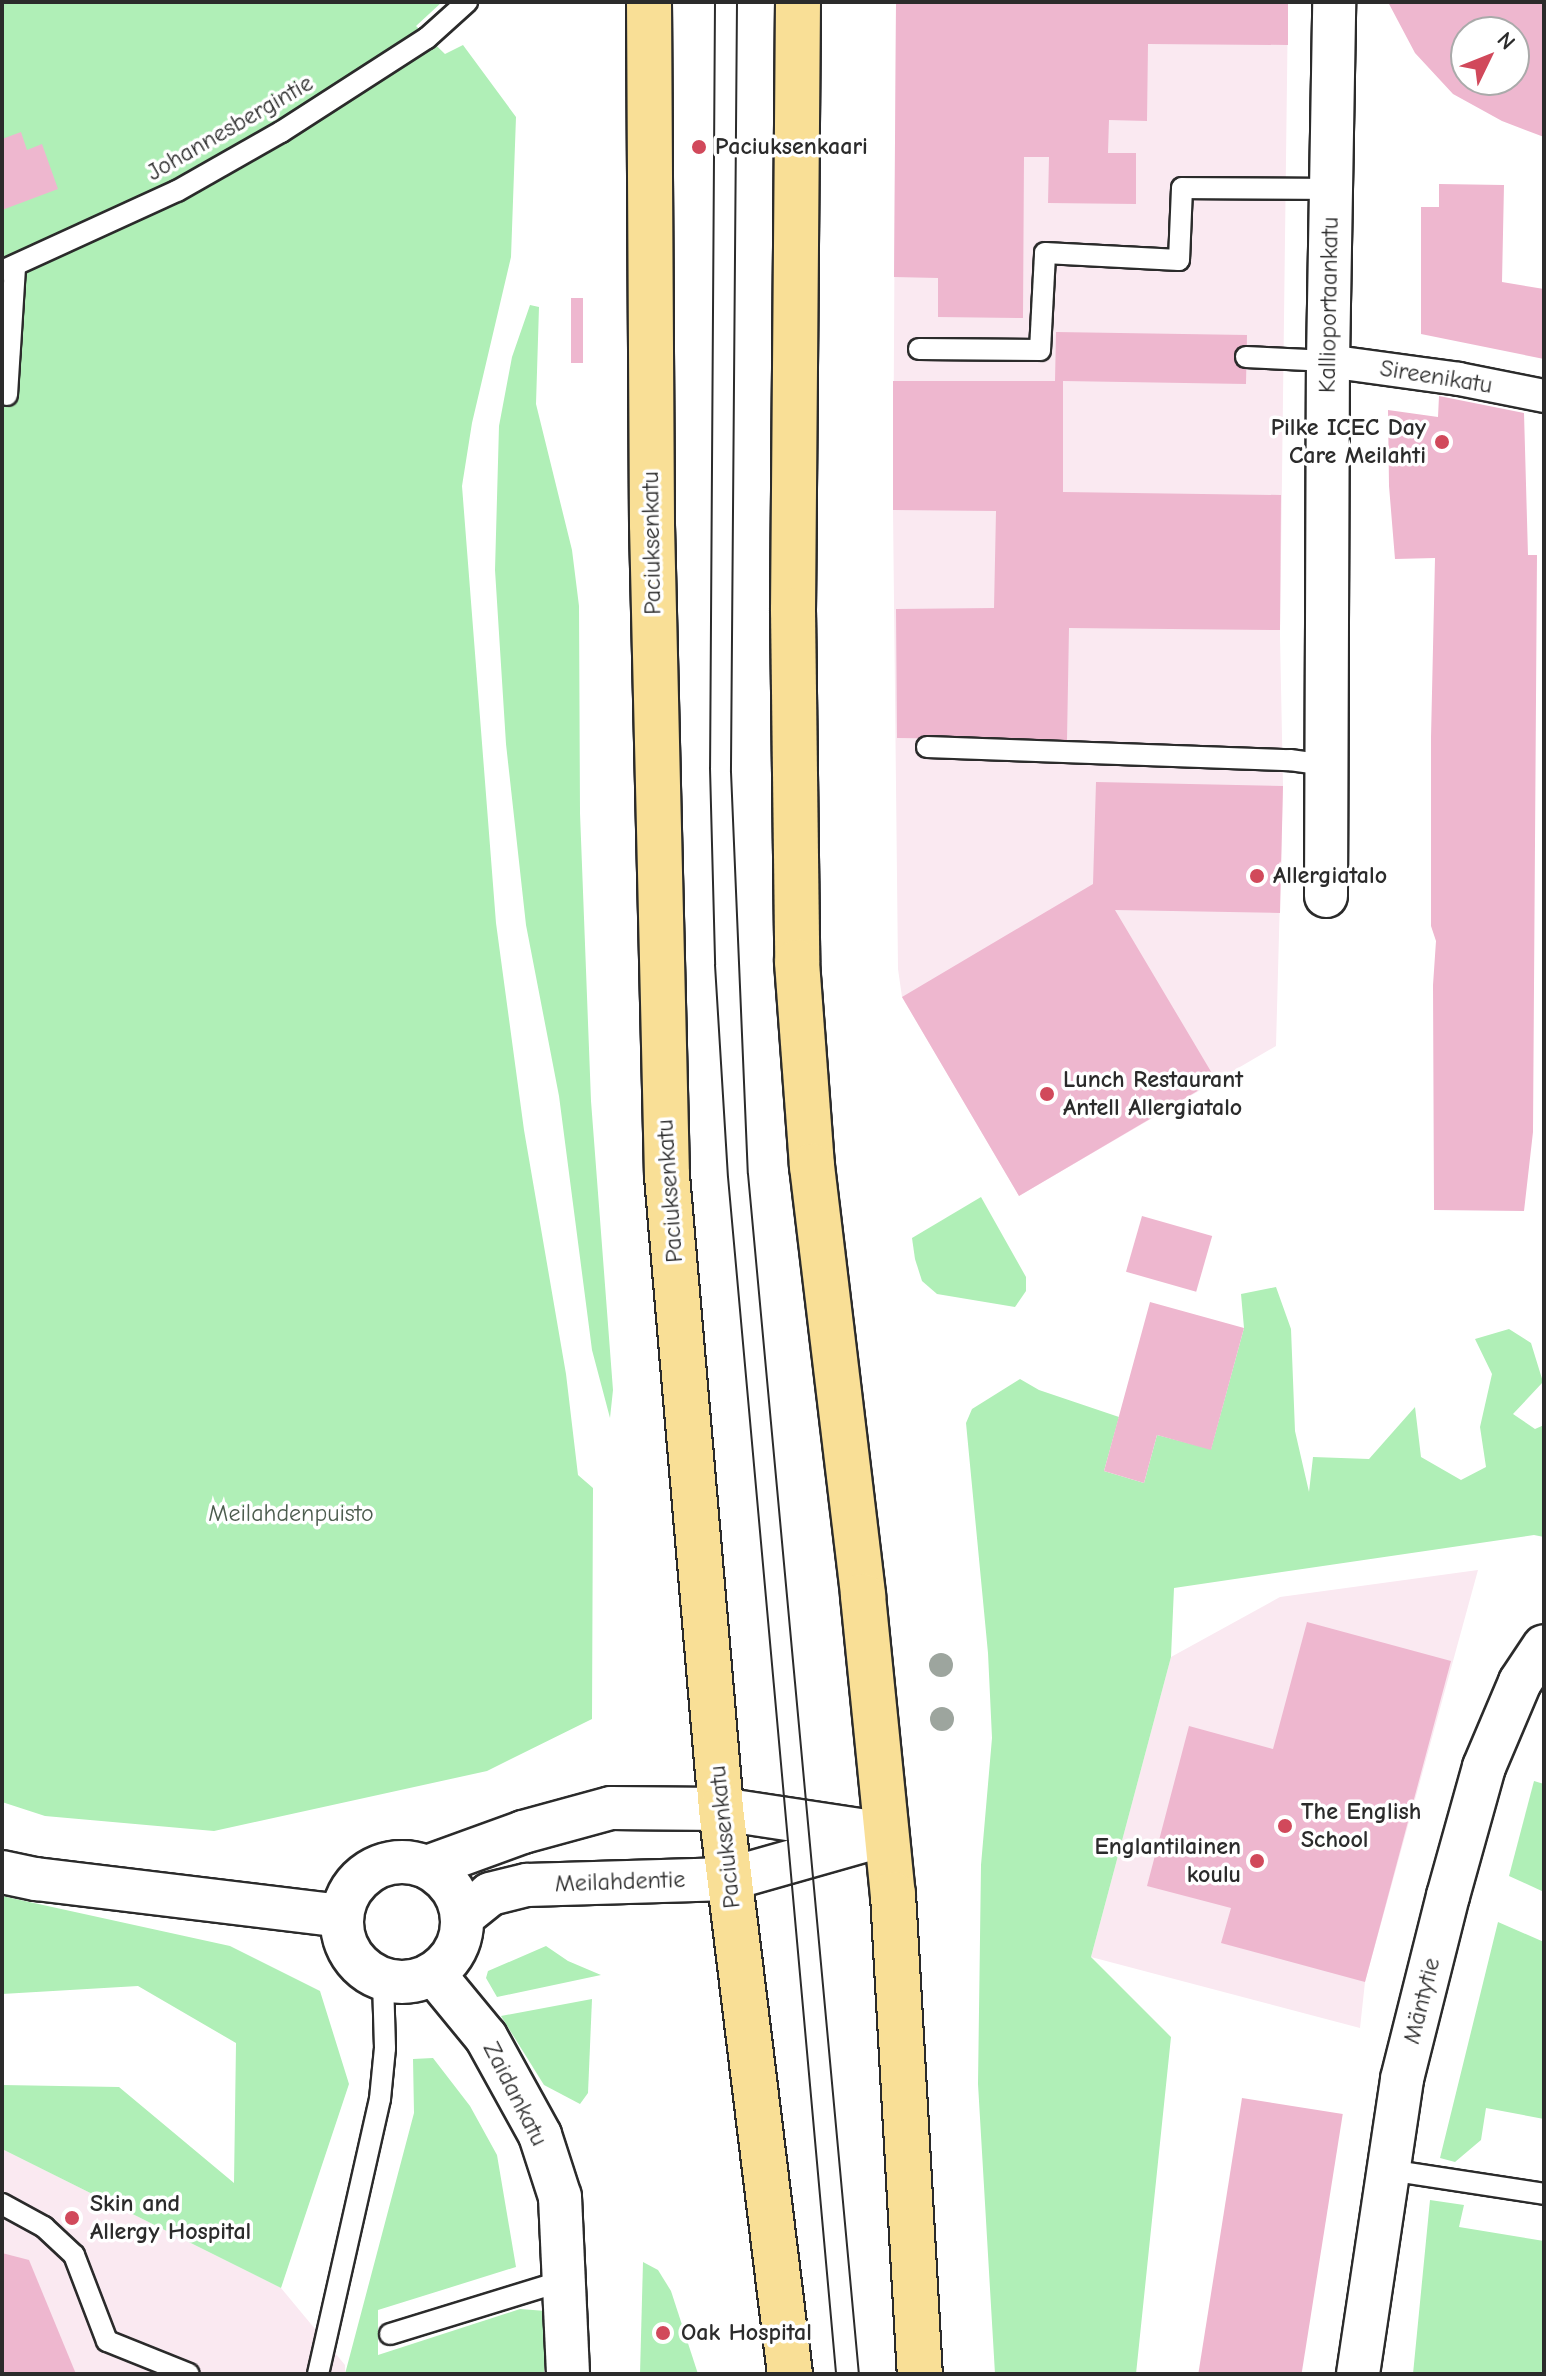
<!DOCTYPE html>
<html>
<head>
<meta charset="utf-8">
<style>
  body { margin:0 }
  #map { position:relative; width:1546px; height:2376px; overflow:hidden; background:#fff; font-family:"Comic Neue",sans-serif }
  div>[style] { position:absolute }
  .built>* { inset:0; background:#fae9f1 }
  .green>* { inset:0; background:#b0efb7 }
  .building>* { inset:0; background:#eeb7cf; transform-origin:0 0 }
  .roads { filter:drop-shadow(2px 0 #2b2b2b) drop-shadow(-2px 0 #2b2b2b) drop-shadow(0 2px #2b2b2b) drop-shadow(0 -2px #2b2b2b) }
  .service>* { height:20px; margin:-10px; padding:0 10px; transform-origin:10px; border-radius:10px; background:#fff }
  .pedestrian>* { height:32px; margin:-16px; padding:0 16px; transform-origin:16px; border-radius:16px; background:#fff }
  .minor>* { height:42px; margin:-21px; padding:0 21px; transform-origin:21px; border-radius:21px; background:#fff }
  .minor>.ring { margin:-21px; padding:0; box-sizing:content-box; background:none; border:42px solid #fff; border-radius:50% }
  .primary>* { height:44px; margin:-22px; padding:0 22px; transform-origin:22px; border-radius:22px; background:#f9df96 }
  .tram>* { height:2px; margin:-1px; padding:0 1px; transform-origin:1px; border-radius:1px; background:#2b2b2b }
  .trees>* { width:24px; height:24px; margin:-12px; border-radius:50%; background:#9da59e }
  .dots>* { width:22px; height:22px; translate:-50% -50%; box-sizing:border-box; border:4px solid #fff; border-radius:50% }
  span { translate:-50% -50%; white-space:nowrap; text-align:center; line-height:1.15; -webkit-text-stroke:7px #fff; paint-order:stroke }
  .street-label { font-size:24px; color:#2b2b2b }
  .poi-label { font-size:24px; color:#2b2b2b; font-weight:700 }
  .left { translate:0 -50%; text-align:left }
  .right { translate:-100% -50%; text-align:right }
  .park-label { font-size:24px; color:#4c5c4e }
  .frame { position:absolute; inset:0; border:4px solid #2b2b2b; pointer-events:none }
  .north { position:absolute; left:1450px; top:16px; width:80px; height:80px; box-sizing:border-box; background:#fff; border:2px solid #aaa; border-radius:50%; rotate:47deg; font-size:22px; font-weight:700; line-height:32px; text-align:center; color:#2b2b2b }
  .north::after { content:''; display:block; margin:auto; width:28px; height:36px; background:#d1495b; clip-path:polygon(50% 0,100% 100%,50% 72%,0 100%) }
</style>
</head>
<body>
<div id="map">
  <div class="built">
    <div style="clip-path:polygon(896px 2px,1288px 2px,1280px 636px,1283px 786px,1276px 1046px,1019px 1196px,902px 997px,898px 969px,893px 510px)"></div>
    <div style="clip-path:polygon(1478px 1570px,1365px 1982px,1360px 2028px,1091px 1957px,1171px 1657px,1280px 1597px)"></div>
    <div style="clip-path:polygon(2px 2149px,281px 2288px,345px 2365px,345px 2374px,2px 2374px)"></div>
  </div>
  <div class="green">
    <div style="clip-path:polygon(2px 2px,442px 2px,416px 26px,445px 54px,463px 45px,516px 117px,511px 257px,472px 423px,462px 486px,496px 923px,524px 1130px,566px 1374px,578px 1475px,593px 1488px,592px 1719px,487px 1771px,214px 1831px,45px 1816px,2px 1802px)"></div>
    <div style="clip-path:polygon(530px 305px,539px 307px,536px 404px,572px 550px,579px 606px,580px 813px,591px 1101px,613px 1390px,610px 1418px,592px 1350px,559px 1096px,526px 925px,506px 744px,495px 570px,499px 426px,512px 357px)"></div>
    <div style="clip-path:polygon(981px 1197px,1026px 1277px,1026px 1291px,1015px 1307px,937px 1294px,922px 1281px,915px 1259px,912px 1238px)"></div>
    <div style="clip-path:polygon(1276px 1287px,1291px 1329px,1295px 1431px,1309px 1492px,1313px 1457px,1369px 1459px,1415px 1407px,1421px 1457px,1461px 1480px,1486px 1467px,1480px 1427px,1492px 1374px,1475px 1339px,1509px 1329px,1531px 1343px,1543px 1382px,1513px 1414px,1535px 1429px,1544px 1425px,1544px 1537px,1534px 1535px,1174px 1588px,1171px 1657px,1091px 1957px,1171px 2037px,1136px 2374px,995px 2374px,978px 2084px,981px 1865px,992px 1738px,988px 1653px,966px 1423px,972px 1409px,1020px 1379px,1039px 1390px,1119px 1417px,1104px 1471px,1144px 1483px,1157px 1435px,1211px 1449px,1244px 1328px,1241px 1294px)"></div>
    <div style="clip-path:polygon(1534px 1781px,1544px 1784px,1544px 1892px,1509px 1876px)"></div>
    <div style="clip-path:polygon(2px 1896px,230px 1946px,320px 1991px,349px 2084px,281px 2288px,2px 2149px,2px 2085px,119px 2087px,234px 2183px,236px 2043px,138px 1986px,2px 1994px)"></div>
    <div style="clip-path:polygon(1498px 1922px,1544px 1942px,1544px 2119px,1486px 2108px,1481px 2140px,1455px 2162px,1440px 2158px)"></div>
    <div style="clip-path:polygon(546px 1946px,568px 1961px,601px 1975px,497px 1997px,486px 1978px,488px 1971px)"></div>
    <div style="clip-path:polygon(592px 1999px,588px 2093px,580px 2104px,544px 2085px,501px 2016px)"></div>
    <div style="clip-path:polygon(433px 2058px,470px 2106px,497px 2155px,516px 2267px,378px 2310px,378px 2355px,520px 2309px,546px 2311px,544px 2374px,345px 2374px,414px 2113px,413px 2059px)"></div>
    <div style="clip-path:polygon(1430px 2200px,1464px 2205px,1459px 2227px,1544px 2241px,1544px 2374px,1413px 2374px)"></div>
    <div style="clip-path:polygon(643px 2262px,658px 2270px,671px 2291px,698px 2374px,640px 2374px)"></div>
  </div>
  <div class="building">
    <div style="clip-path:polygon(896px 2px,1288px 2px,1288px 45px,1148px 44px,1147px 121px,1109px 120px,1108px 153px,1136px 153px,1136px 204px,1048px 203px,1049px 157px,1024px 157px,1023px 318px,938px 317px,938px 278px,894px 277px)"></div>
    <div style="clip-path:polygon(evenodd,1388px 2px,1544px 2px,1544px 137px,1502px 121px,1453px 94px,1415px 53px,1388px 2px,1466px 32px,1514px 32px,1514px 80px,1466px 80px,1466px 32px)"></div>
    <div style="clip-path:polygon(21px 132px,27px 150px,42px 144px,58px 189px,2px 210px,2px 139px)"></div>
    <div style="clip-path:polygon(1439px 184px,1504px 185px,1502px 282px,1544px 289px,1544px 359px,1421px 334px,1421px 207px,1439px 207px)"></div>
    <div style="left:571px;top:298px;width:12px;height:65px"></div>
    <div style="clip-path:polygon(1056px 332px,1247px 335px,1246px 384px,1063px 381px,1063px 492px,1281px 495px,1280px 630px,1069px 628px,1067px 740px,897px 738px,896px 609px,994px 608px,996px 511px,893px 510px,893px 381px,1055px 381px)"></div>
    <div style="clip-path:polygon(1439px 396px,1524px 413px,1528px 555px,1537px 555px,1533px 1132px,1524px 1211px,1434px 1210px,1433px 985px,1436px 941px,1431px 926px,1431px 737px,1435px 558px,1395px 559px,1389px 486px,1388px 410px,1438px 417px)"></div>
    <div style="clip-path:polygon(1096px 782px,1283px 786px,1280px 913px,1115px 910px,1216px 1080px,1019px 1196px,902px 997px,1093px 884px)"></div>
    <div style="left:1142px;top:1216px;width:73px;height:58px;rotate:16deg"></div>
    <div style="clip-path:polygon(1150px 1302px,1244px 1328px,1211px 1450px,1157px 1435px,1144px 1483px,1104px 1471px)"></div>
    <div style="clip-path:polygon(1307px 1622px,1451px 1661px,1365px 1982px,1221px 1943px,1231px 1908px,1147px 1886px,1189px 1726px,1273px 1749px)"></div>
    <div style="left:1242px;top:2098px;width:102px;height:280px;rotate:9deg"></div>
    <div style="clip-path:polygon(2px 2253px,29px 2260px,76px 2374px,2px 2374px)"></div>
  </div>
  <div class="roads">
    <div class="service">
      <div style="left:2px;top:271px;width:192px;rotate:-24.6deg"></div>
      <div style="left:177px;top:191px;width:120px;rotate:-29.6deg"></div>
      <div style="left:281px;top:132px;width:174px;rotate:-32.8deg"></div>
      <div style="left:427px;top:38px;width:54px;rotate:-42deg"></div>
      <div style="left:919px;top:349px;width:121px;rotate:0.5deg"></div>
      <div style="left:1040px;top:350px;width:97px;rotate:-87deg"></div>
      <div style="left:1045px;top:253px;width:134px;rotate:3deg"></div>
      <div style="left:1179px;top:260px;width:72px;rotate:-87.6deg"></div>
      <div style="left:1182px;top:188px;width:148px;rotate:0.4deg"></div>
      <div style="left:1246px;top:357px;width:82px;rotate:2.8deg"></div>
      <div style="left:7px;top:395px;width:128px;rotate:-86.4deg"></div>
      <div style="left:927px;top:747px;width:363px;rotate:2.1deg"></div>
      <div style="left:1290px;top:760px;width:36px;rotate:8deg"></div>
      <div style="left:1388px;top:2170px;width:158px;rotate:8.7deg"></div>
      <div style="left:2px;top:2204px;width:48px;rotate:28.7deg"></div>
      <div style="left:44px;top:2227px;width:41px;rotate:43deg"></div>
      <div style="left:74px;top:2255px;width:92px;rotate:69deg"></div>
      <div style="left:107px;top:2341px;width:88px;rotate:21.9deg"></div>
      <div style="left:390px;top:2334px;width:184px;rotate:-17.1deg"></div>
      <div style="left:318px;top:2374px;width:282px;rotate:-77.3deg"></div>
      <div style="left:380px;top:2099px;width:51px;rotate:-84.4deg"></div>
      <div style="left:385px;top:2048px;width:69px;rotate:-91.7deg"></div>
    </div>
    <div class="pedestrian">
      <div style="left:1328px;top:361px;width:132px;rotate:7.8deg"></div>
      <div style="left:1459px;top:379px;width:87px;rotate:11.3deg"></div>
    </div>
    <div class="minor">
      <div style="left:1326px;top:896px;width:535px;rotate:-89.79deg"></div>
      <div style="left:1328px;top:361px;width:359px;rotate:-89deg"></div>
      <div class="ring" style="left:342px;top:1862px;width:78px;height:78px"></div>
      <div style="left:427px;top:1867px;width:102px;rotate:-20deg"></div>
      <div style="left:523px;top:1832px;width:91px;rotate:-15.3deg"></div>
      <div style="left:611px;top:1808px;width:110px;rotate:0.5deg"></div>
      <div style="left:721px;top:1809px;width:167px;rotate:8.6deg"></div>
      <div style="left:2px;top:1872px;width:35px;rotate:12deg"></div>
      <div style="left:36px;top:1879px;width:308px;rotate:6.9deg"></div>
      <div style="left:462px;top:1917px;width:36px;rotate:-39deg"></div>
      <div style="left:490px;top:1894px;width:38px;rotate:-14deg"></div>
      <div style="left:527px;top:1885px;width:202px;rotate:-1.7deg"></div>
      <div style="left:729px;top:1879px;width:151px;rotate:-15.8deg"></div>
      <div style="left:434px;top:1974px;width:82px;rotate:50.5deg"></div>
      <div style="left:486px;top:2037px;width:112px;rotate:61.1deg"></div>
      <div style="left:540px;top:2135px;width:65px;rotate:72.1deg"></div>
      <div style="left:560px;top:2197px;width:177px;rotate:87.4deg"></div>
      <div style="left:1358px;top:2374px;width:298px;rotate:-81.5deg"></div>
      <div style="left:1402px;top:2079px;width:189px;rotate:-75.9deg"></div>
      <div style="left:1448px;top:1896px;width:134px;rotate:-74.4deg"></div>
      <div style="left:1484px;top:1767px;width:92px;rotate:-67deg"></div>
      <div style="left:1520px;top:1682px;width:43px;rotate:-56.3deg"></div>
    </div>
    <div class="primary">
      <div style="left:649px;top:2px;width:523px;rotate:89.67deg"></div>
      <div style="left:652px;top:525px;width:651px;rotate:88.68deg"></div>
      <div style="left:667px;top:1176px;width:635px;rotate:85.12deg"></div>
      <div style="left:721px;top:1809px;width:569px;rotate:83.04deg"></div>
      <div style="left:798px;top:2px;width:608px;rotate:90.47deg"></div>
      <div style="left:793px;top:610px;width:352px;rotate:89.3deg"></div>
      <div style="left:797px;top:962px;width:205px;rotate:85.8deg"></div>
      <div style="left:812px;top:1166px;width:433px;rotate:83.2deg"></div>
      <div style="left:863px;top:1596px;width:300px;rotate:84.3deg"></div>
      <div style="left:893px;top:1894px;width:481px;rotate:86.8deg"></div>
    </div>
  </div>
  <div class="tram">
    <div style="left:715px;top:2px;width:766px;rotate:90.37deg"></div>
    <div style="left:710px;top:768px;width:197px;rotate:88.5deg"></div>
    <div style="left:715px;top:965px;width:212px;rotate:86.5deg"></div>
    <div style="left:728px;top:1177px;width:1202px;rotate:84.84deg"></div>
    <div style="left:737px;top:2px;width:770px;rotate:90.45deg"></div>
    <div style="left:731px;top:772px;width:402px;rotate:87.6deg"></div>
    <div style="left:748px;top:1174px;width:1205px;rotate:84.72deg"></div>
  </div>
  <div class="trees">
    <div style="left:941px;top:1665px"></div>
    <div style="left:942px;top:1719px"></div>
  </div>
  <div class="dots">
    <div style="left:699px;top:147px;background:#d1495b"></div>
    <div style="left:1442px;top:442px;background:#d1495b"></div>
    <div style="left:1257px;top:876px;background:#d1495b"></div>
    <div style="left:1047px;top:1094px;background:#d1495b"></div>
    <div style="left:1285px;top:1826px;background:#d1495b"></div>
    <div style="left:1257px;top:1861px;background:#d1495b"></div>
    <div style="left:72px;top:2218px;background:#d1495b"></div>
    <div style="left:663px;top:2333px;background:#d1495b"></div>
  </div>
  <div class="street-label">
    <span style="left:230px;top:128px;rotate:-30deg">Johannesbergintie</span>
    <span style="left:1329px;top:305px;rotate:-89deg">Kallioportaankatu</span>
    <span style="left:1436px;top:377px;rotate:9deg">Sireenikatu</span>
    <span style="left:652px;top:543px;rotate:-91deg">Paciuksenkatu</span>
    <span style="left:670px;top:1191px;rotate:-94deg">Paciuksenkatu</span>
    <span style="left:725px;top:1837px;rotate:-96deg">Paciuksenkatu</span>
    <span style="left:620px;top:1882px;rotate:-2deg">Meilahdentie</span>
    <span style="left:1422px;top:2001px;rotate:-76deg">Mäntytie</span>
    <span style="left:515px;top:2094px;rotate:63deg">Zaidankatu</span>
  </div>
  <div class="poi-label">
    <span class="left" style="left:715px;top:147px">Paciuksenkaari</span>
    <span class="right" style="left:1426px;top:442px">Pilke ICEC Day<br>Care Meilahti</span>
    <span class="left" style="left:1273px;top:876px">Allergiatalo</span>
    <span class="left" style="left:1063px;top:1094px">Lunch Restaurant<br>Antell Allergiatalo</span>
    <span class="left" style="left:1301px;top:1826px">The English<br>School</span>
    <span class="right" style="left:1241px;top:1861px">Englantilainen<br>koulu</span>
    <span class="left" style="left:90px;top:2218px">Skin and<br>Allergy Hospital</span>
    <span class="left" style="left:681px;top:2333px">Oak Hospital</span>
  </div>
  <div class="park-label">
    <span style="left:291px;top:1514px">Meilahdenpuisto</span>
  </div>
  <div class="frame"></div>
  <div class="north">N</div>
</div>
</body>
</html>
